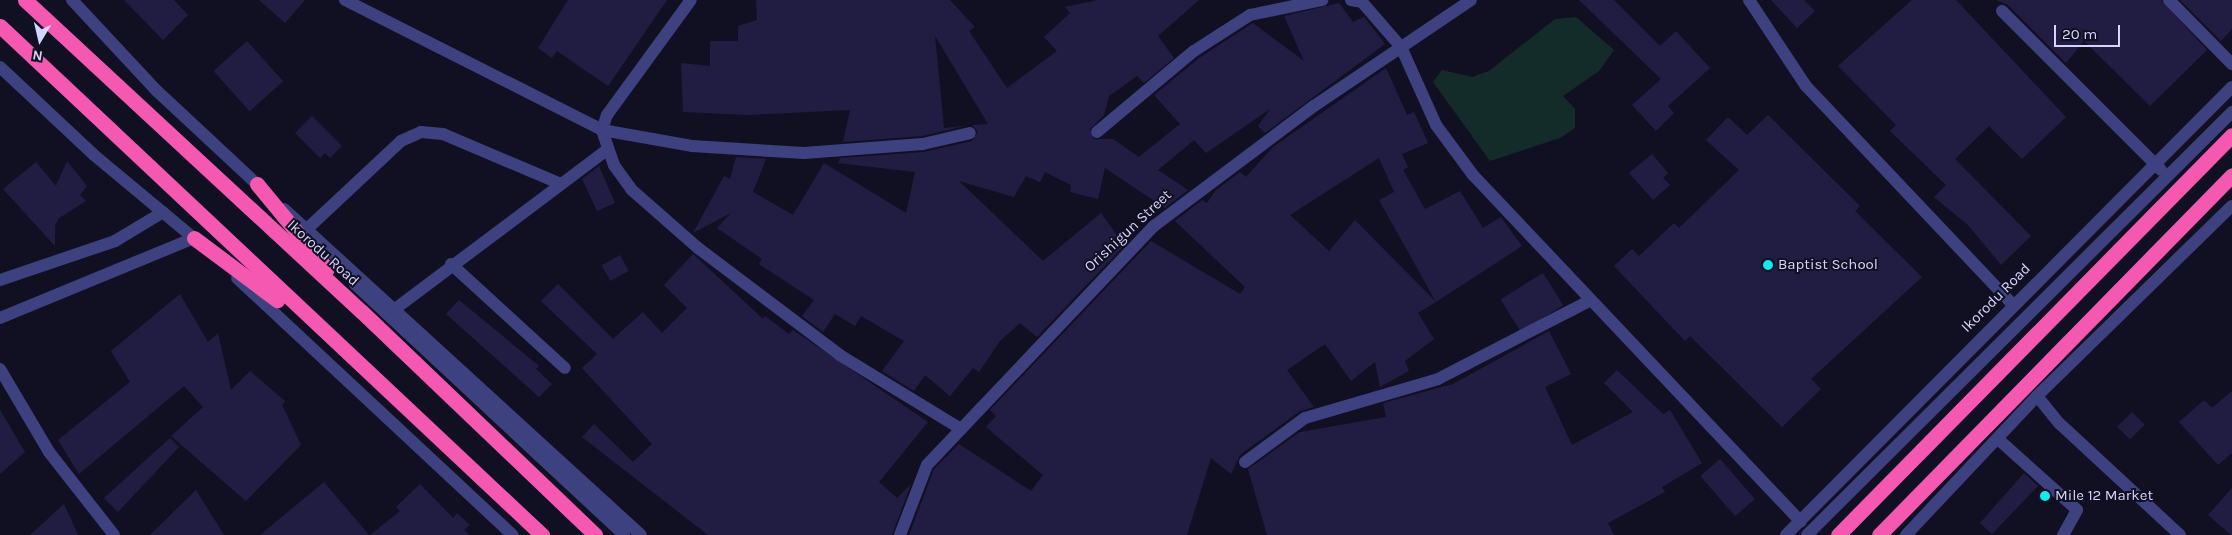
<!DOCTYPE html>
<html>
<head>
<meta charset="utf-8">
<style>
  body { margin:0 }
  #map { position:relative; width:2232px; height:535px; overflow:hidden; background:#111023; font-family:Karla,sans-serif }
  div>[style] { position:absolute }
  .green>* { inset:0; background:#132c29 }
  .building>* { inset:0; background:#211d42; transform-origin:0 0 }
  .minor>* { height:12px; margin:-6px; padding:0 6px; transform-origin:6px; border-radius:6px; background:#3e417f }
  .highway>* { height:15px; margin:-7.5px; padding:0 7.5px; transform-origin:7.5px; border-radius:7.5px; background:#f458b0 }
  .dots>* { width:14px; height:14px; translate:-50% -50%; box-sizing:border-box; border:2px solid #111023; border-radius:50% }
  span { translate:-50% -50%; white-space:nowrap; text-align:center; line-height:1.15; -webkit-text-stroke:4px #111023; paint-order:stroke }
  .street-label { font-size:15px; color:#d5d4fc }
  .poi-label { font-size:15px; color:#d5d4fc }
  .left { translate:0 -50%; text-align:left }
  .north { position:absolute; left:15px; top:15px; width:50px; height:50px; -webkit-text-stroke:4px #111023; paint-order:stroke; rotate:189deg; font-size:14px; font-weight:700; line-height:20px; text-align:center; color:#d5d4fc }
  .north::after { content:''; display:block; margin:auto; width:18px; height:22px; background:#d5d4fc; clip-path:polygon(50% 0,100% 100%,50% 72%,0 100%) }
  .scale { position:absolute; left:2054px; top:25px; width:66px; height:22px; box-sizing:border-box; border:2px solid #d5d4fc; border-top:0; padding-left:6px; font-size:15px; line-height:18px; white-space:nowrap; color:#d5d4fc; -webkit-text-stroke:4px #111023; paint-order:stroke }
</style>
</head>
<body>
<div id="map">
  <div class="green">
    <div style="clip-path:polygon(1576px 17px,1614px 50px,1599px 71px,1563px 96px,1575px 109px,1575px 128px,1560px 138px,1490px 161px,1433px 82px,1442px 70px,1472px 77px,1489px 71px,1555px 19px)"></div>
  </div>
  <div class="building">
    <div style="clip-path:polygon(124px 0,174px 0,188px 15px,163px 40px)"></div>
    <div style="clip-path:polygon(259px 0,305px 0,285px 23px)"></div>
    <div style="clip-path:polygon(568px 0,667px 0,608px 86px,557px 51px,552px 58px,538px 48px)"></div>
    <div style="clip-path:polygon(756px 0,950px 0,975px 27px,969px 31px,1007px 88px,1057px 51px,1044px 37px,1070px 13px,1065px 7px,1098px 0,1199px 0,1158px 36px,1174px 58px,1144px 83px,1137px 76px,1109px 96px,1104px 115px,1090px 129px,1094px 139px,1113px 139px,1139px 157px,1180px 124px,1154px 95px,1199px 58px,1253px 23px,1304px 61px,1284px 16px,1339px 3px,1353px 22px,1364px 17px,1385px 44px,1265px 133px,1258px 126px,1270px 109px,1206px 153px,1194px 140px,1158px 170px,1188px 190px,1165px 208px,1105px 168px,1098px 199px,1070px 192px,1071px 185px,1045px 172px,1040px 182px,1026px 176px,1014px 197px,959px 181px,1043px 261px,1101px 213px,1124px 245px,1137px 232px,1037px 337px,1020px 323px,1000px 341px,979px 372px,973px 368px,950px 396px,925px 375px,914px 391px,882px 371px,904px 341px,861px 316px,855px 326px,835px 314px,823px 332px,802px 316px,814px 300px,759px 264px,762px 259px,717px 228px,731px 213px,693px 233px,724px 176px,730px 179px,736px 157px,766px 159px,753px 192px,793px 215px,824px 163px,906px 213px,915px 172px,838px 163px,840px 158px,924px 152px,972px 141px,978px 132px,972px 125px,988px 124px,935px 36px,944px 128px,965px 126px,922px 136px,843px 142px,850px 110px,748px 115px,683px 112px,681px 63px,710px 66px,710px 41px,738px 41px,738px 26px,757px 20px)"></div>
    <div style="clip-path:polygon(1579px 0,1614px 0,1660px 46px,1676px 31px,1710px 68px,1668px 106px,1674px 113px,1656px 131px,1632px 105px,1661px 79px)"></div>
    <div style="clip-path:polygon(1771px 0,1804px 0,1815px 11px,1797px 28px)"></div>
    <div style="clip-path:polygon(1912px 0,1956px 0,2066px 117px,2022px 159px,1989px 126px,1955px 159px,2031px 236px,2001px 265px,1969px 226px,1934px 197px,1946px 185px,1890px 131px,1896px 125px,1838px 66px)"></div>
    <div style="clip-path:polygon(1996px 0,2161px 0,2207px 50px,2150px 106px,2084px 41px,2066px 63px,2008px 5px)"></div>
    <div style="clip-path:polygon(2180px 0,2232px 0,2232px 29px,2221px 41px)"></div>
    <div style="left:247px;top:41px;width:54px;height:45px;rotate:48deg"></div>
    <div style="clip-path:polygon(1386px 68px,1407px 115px,1414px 112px,1428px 143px,1402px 154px,1408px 167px,1403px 170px,1425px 209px,1460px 191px,1483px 228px,1501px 217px,1522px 246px,1436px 302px,1379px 200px,1394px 192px,1379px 158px,1290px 215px,1329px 251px,1355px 220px,1436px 302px,1418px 313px,1434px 339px,1405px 361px,1409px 371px,1380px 387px,1375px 362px,1351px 381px,1325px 344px,1287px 370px,1314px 407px,1300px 411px,1240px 455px,1231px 474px,1211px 458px,1187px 535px,909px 535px,934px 469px,959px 444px,1031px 491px,1043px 475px,986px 427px,996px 416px,990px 410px,1151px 241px,1240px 294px,1245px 287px,1175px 221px,1202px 200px,1207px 203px,1216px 190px,1240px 172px,1246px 177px,1273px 147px)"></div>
    <div style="clip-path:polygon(1768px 115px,1860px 206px,1855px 211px,1922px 277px,1811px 379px,1821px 389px,1782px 427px,1690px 336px,1685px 341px,1614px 266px,1632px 249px,1639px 256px,1674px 223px,1679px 228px,1739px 170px,1706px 140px,1728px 117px,1747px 135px)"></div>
    <div style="clip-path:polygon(312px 116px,342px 146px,330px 158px,325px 153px,320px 158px,295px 133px)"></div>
    <div style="clip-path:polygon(1652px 154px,1668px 173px,1663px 178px,1670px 185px,1653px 200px,1629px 173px)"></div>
    <div style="clip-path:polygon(67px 161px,87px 186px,80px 195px,86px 201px,59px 218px,55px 225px,55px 246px,3px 189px,36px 162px,56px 186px)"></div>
    <div style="clip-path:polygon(599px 166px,615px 203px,597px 211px,582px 179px)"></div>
    <div style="clip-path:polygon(693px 254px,763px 319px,765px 316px,789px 334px,793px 330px,928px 422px,879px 482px,897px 498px,911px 484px,892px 535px,708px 535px,582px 437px,594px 424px,633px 462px,652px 444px,582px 368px,597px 354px,541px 301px,558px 284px,613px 339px,643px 312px,662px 333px,687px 308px,664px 285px)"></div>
    <div style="left:620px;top:255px;width:18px;height:21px;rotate:61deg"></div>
    <div style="left:1543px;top:273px;width:38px;height:50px;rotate:58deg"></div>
    <div style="clip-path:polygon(180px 294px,208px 342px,218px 333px,231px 390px,250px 371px,285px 401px,282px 405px,301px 445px,246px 501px,171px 436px,203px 407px,184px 386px,79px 474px,58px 440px,130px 382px,111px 351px)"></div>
    <div style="clip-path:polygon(459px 300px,539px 366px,536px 369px,552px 384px,539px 397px,446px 314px)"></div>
    <div style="clip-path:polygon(1549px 331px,1571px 374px,1545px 387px,1572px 445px,1633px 412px,1604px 383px,1617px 370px,1663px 414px,1670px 410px,1702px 463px,1662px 487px,1665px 492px,1608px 523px,1614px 535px,1267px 535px,1248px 469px,1300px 432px,1386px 417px,1383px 403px,1453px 384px)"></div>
    <div style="clip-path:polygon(2232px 391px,2232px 453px,2218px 465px,2179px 422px,2204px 400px,2212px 408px)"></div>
    <div style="clip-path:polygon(0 410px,25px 452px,0 474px)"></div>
    <div style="left:2132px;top:412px;width:18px;height:21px;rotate:45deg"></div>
    <div style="clip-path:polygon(170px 438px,179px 447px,118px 512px,104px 498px)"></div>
    <div style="left:1720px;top:459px;width:53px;height:26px;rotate:49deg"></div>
    <div style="clip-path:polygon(2024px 473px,2038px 486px,1992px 534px,1980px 523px)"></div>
    <div style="clip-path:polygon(324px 482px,369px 535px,260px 535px)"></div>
    <div style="clip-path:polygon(420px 484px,453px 518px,457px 513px,470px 525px,464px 530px,469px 535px,370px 535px,400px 511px,396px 507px)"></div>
    <div style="clip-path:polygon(2232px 488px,2232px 535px,2231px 535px,2208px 515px)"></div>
    <div style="clip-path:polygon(196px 490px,224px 535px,150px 535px)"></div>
    <div style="clip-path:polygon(64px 504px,78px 535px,30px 535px)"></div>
  </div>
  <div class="minor">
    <div style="left:72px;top:0;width:125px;rotate:47deg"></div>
    <div style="left:157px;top:91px;width:145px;rotate:43deg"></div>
    <div style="left:345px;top:0;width:288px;rotate:26.8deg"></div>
    <div style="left:602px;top:130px;width:16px;rotate:-72deg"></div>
    <div style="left:607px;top:115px;width:142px;rotate:-53.9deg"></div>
    <div style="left:1351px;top:0;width:11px;rotate:10deg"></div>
    <div style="left:1362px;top:2px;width:60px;rotate:49.1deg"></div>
    <div style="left:1401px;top:47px;width:85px;rotate:65.8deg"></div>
    <div style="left:1436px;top:125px;width:62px;rotate:53.5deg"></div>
    <div style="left:1473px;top:175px;width:477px;rotate:46.6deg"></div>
    <div style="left:1749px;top:0;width:103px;rotate:56.5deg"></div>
    <div style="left:1806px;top:86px;width:301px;rotate:46.6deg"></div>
    <div style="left:2169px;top:0;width:90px;rotate:45.5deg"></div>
    <div style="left:2002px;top:11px;width:225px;rotate:45deg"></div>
    <div style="left:0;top:67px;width:129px;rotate:43.1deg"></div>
    <div style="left:94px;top:155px;width:139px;rotate:39.8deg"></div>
    <div style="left:1097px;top:132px;width:126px;rotate:-39.9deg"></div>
    <div style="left:1194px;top:51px;width:67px;rotate:-32.7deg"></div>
    <div style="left:1250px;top:15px;width:74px;rotate:-11.8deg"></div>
    <div style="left:284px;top:209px;width:483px;rotate:42.4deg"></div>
    <div style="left:307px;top:229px;width:129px;rotate:-43.1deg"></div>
    <div style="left:401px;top:141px;width:22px;rotate:-24deg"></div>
    <div style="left:421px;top:132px;width:22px;rotate:5deg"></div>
    <div style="left:443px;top:134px;width:128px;rotate:23deg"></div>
    <div style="left:451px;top:264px;width:154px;rotate:42.4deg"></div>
    <div style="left:237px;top:278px;width:377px;rotate:43deg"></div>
    <div style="left:0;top:280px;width:121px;rotate:-18.7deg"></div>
    <div style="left:115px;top:241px;width:56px;rotate:-31.1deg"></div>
    <div style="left:355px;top:284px;width:368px;rotate:43deg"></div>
    <div style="left:395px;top:309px;width:266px;rotate:-36.9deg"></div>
    <div style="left:0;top:318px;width:210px;rotate:-22.4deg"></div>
    <div style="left:0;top:369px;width:96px;rotate:59.4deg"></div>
    <div style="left:49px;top:452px;width:105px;rotate:51.9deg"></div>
    <div style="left:2037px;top:396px;width:35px;rotate:51deg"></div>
    <div style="left:2059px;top:423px;width:165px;rotate:42.8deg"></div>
    <div style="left:961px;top:429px;width:142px;rotate:-148.6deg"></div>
    <div style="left:840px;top:355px;width:178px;rotate:-143deg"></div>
    <div style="left:698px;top:248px;width:88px;rotate:-138.7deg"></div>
    <div style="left:632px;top:190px;width:31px;rotate:-126deg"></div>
    <div style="left:614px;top:165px;width:37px;rotate:-109deg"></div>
    <div style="left:602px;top:130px;width:91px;rotate:10.1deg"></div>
    <div style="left:692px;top:146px;width:112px;rotate:3.6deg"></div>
    <div style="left:804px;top:153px;width:119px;rotate:-4.3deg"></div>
    <div style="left:923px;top:144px;width:48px;rotate:-13.2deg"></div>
    <div style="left:1998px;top:439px;width:106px;rotate:41.9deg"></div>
    <div style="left:2077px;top:510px;width:29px;rotate:119deg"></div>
    <div style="left:1245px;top:462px;width:74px;rotate:-36.3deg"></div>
    <div style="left:1305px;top:418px;width:139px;rotate:-16.3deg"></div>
    <div style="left:1438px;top:379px;width:172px;rotate:-27.3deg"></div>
    <div style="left:900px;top:535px;width:75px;rotate:-68.9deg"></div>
    <div style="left:927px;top:465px;width:330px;rotate:-46.5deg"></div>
    <div style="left:1154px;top:226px;width:200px;rotate:-36.9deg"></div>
    <div style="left:1314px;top:106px;width:189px;rotate:-34deg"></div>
    <div style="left:1786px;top:535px;width:632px;rotate:-45.13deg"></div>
    <div style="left:1807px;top:535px;width:600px;rotate:-44.86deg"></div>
    <div style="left:1906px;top:535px;width:191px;rotate:-46.7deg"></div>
    <div style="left:2037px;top:396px;width:272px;rotate:-44.3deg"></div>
  </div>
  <div class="highway">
    <div style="left:25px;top:0;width:458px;rotate:42.8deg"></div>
    <div style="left:361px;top:311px;width:324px;rotate:43.7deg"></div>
    <div style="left:0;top:26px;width:744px;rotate:43.2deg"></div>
    <div style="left:257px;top:184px;width:110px;rotate:50.5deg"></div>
    <div style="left:194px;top:238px;width:104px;rotate:36.8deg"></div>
    <div style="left:1838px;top:535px;width:561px;rotate:-45.43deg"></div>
    <div style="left:1879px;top:535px;width:504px;rotate:-45.56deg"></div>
  </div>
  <div class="dots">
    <div style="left:1768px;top:265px;background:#10e9ed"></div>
    <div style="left:2045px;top:496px;background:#10e9ed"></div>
  </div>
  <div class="street-label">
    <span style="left:1128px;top:231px;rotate:-43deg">Orishigun Street</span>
    <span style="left:323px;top:253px;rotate:42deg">Ikorodu Road</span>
    <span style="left:1996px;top:298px;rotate:-45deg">Ikorodu Road</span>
  </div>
  <div class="poi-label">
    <span class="left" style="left:1778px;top:265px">Baptist School</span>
    <span class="left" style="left:2055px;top:496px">Mile 12 Market</span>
  </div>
  <div class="north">N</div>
  <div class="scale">20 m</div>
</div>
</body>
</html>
